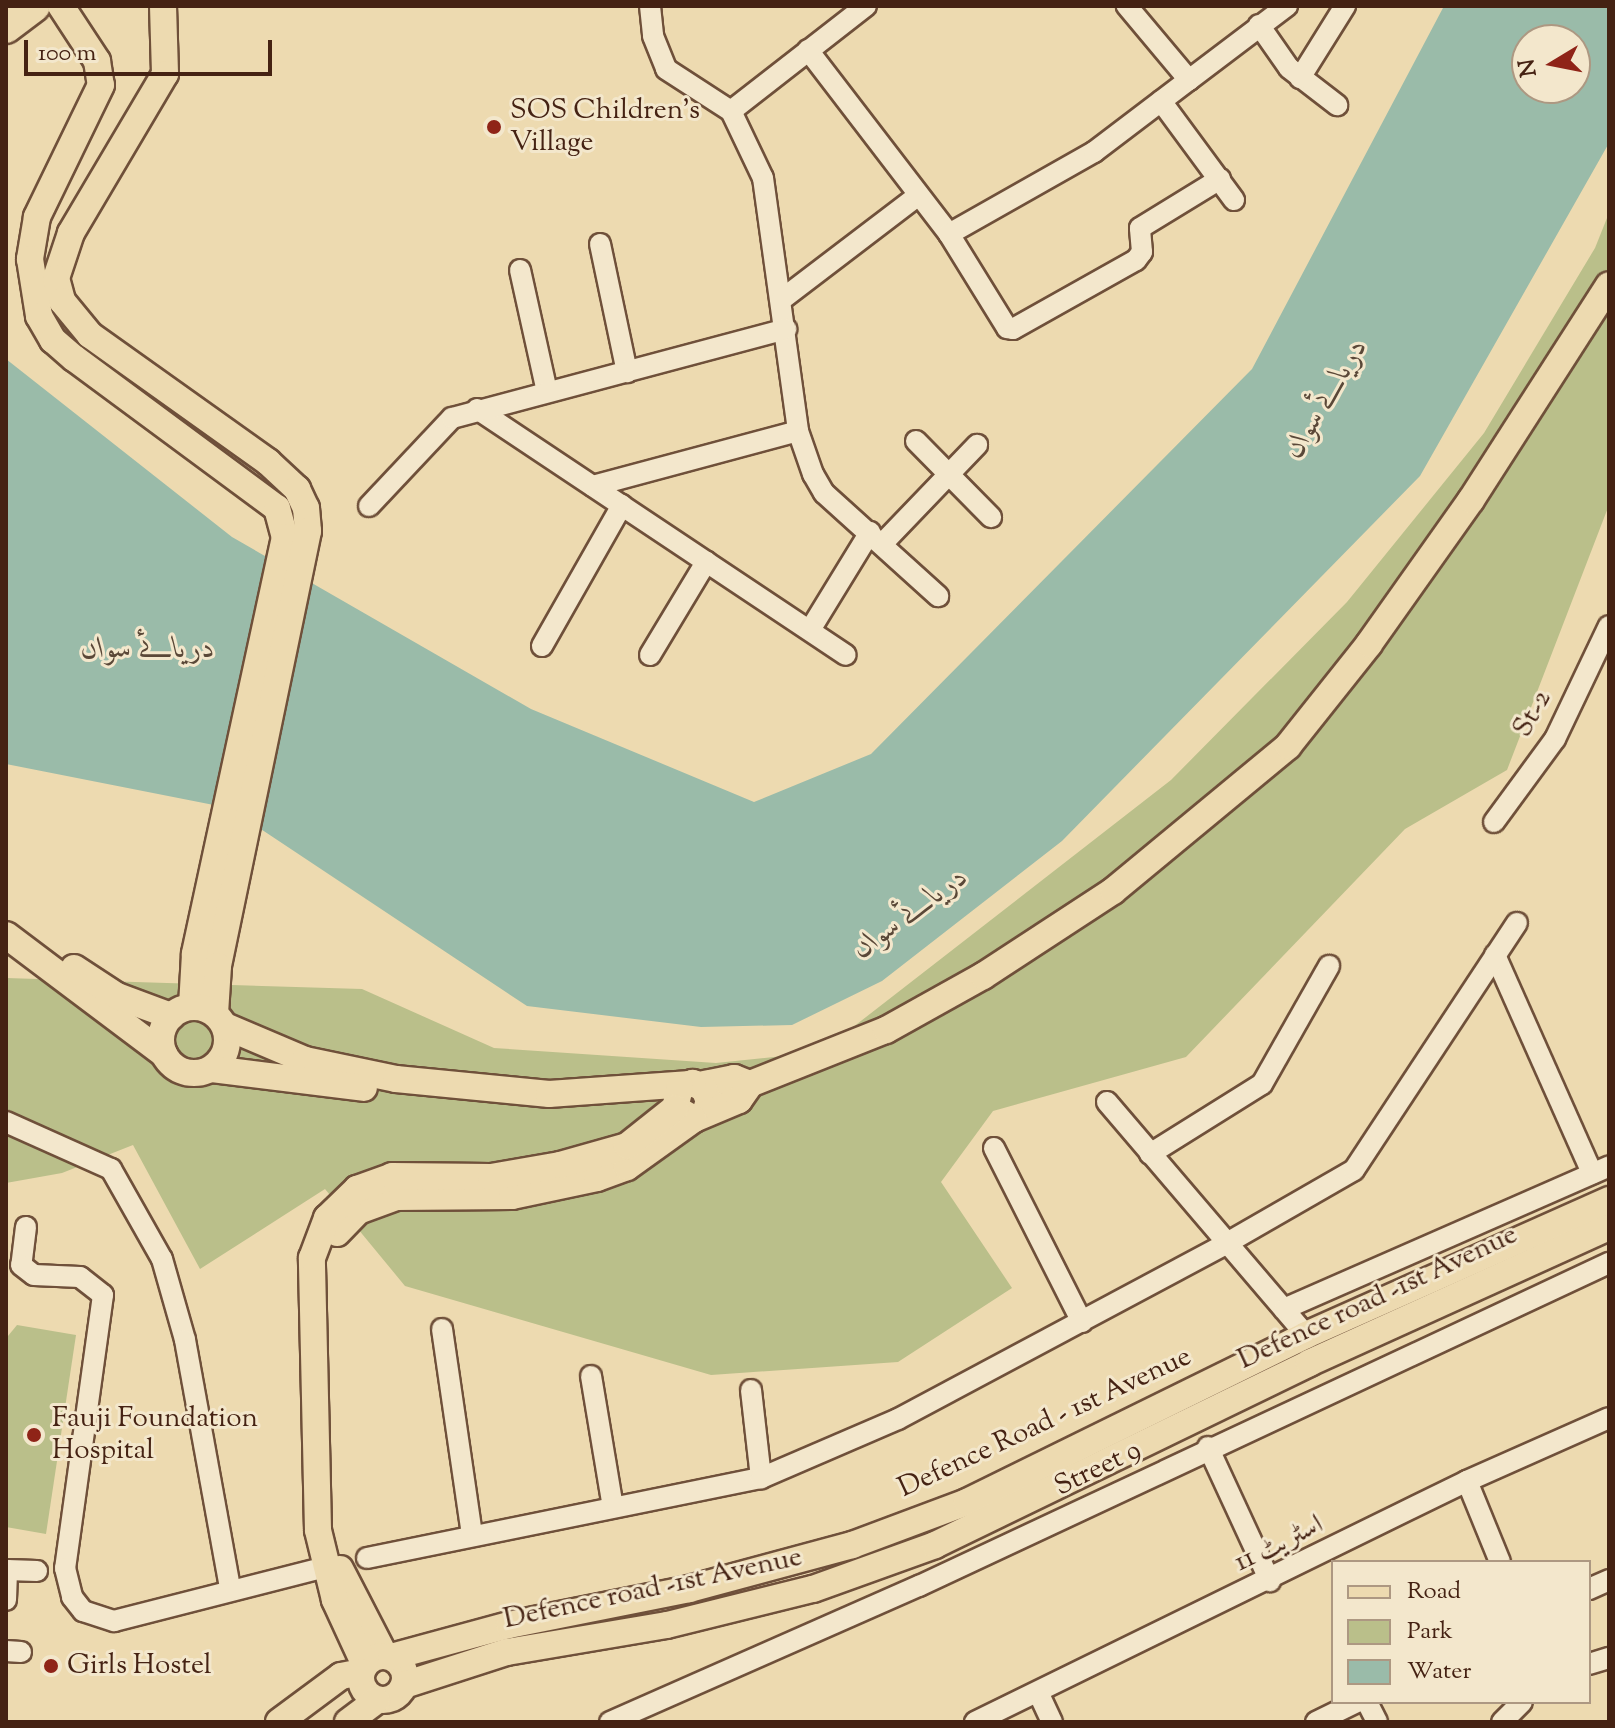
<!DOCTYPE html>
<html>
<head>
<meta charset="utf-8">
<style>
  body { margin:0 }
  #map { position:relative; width:1615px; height:1728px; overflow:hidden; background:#eddab0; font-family:"Sorts Mill Goudy",Amiri,serif }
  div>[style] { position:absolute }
  .green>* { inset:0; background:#babf8a }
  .water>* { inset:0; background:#9abba9 }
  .roads { filter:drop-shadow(2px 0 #6f503a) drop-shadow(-2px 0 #6f503a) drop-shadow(0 2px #6f503a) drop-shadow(0 -2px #6f503a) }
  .minor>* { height:20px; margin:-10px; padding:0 10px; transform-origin:10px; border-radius:10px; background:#f3e7cc }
  .major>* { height:26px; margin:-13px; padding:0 13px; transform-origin:13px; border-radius:13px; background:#eddab0 }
  .major>.ring { margin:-13px; padding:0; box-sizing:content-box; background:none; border:26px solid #eddab0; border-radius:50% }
  .highway>* { height:30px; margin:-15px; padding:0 15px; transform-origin:15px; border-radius:15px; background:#eddab0 }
  .dots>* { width:22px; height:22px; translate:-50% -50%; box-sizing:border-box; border:4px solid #f3e7cc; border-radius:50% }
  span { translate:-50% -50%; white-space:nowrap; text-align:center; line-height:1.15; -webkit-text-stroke:6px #f3e7cc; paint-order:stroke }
  .poi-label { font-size:28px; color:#452213 }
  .left { translate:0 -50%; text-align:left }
  .street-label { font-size:28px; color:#452213 }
  .water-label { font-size:30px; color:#5a4838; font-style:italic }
  .frame { position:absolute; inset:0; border:8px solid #452213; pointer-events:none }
  .legend { position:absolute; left:1331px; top:1560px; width:260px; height:144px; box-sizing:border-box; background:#f3e7cc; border:2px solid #ad9882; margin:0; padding:10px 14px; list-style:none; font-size:24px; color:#452213 }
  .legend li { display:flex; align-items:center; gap:16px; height:40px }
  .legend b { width:40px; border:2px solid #ad9882 }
  .north { position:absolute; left:1511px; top:24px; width:80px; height:80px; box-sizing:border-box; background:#f3e7cc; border:2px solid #ad9882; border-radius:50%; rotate:260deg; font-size:22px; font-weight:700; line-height:32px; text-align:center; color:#452213 }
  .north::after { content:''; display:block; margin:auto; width:28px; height:36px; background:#8f2418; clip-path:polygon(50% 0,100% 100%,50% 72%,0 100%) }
  .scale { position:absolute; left:24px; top:40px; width:248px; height:36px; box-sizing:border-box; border:4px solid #452213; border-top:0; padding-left:10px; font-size:24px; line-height:28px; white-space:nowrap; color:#452213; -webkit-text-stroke:6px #f3e7cc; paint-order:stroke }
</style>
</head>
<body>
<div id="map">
  <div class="green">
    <div style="clip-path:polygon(1609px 213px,1609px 505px,1507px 770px,1405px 829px,1186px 1057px,993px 1111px,941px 1182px,1012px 1288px,898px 1362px,711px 1375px,405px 1286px,325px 1189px,200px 1269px,133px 1145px,62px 1173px,6px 1183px,6px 978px,362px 989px,494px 1048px,716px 1063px,821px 1052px,1171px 780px,1347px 602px,1484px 433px,1595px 248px)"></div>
    <div style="clip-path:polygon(17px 1325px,76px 1335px,46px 1534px,6px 1527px,8px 1336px)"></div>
  </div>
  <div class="water">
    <div style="clip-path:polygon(evenodd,1444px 6px,1609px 6px,1609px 143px,1420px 476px,1062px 841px,882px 981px,792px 1025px,701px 1027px,527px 1006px,229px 808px,6px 764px,6px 359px,232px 537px,531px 709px,754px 802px,871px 754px,1252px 369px,1444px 6px,1527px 40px,1575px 40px,1575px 88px,1527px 88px,1527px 40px)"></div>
  </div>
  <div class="roads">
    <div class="minor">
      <div style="left:650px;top:6px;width:30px;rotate:84deg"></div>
      <div style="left:653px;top:36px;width:35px;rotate:68deg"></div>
      <div style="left:666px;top:69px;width:77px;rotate:32.9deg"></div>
      <div style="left:731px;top:111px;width:74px;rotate:64.5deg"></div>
      <div style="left:763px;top:178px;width:255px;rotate:82.1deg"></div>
      <div style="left:798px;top:431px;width:46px;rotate:70.8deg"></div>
      <div style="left:813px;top:474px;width:22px;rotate:60deg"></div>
      <div style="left:824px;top:493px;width:154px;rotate:42.1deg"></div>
      <div style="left:1259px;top:25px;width:52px;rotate:55.1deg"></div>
      <div style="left:1289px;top:68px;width:61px;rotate:37.6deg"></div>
      <div style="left:808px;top:50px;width:232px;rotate:52.5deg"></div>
      <div style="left:949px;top:234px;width:167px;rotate:-29.5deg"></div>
      <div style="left:1094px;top:152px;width:119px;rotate:-37.2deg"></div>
      <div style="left:1189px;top:80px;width:97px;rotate:-130deg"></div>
      <div style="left:1300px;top:78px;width:85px;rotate:-58deg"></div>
      <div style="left:1189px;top:80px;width:123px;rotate:-37.1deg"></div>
      <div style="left:1161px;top:101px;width:123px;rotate:53.6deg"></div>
      <div style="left:731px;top:111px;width:171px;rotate:-37.9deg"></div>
      <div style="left:949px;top:234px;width:110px;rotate:58.3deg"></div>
      <div style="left:1007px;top:328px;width:6px;rotate:9deg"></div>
      <div style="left:1013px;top:329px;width:141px;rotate:-29.3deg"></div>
      <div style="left:1136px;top:260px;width:10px;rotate:-53deg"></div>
      <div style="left:1142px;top:252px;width:24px;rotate:-95deg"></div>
      <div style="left:1140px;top:228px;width:94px;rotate:-31.5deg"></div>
      <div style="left:600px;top:244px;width:131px;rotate:78.1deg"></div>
      <div style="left:520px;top:270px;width:125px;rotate:77.5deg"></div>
      <div style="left:781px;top:300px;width:173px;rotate:-37.3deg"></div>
      <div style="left:477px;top:409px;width:443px;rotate:33.7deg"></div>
      <div style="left:916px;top:441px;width:107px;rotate:45.4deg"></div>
      <div style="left:593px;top:486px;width:212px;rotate:-15deg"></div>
      <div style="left:369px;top:506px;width:121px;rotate:-46.7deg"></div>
      <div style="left:452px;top:418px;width:346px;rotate:-14.9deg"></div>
      <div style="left:883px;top:543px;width:136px;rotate:-46.2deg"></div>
      <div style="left:810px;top:630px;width:115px;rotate:-58.5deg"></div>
      <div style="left:542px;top:646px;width:162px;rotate:-60.4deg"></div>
      <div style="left:650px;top:655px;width:109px;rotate:-58.9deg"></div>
      <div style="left:1494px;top:822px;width:103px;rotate:-53.7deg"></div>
      <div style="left:1555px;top:739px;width:125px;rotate:-64.5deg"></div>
      <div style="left:1495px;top:955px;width:239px;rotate:66deg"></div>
      <div style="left:1107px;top:1102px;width:306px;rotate:49.5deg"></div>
      <div style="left:6px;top:1122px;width:115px;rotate:24.1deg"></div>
      <div style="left:111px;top:1169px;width:103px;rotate:60.5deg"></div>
      <div style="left:162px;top:1259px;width:84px;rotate:74.1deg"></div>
      <div style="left:185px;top:1340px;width:252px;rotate:79.7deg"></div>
      <div style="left:994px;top:1148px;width:195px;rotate:63.2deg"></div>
      <div style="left:1150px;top:1154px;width:132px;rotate:-32deg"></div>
      <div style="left:1262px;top:1084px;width:136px;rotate:-60.4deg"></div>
      <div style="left:26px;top:1227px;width:38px;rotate:97deg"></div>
      <div style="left:21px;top:1265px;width:16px;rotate:38deg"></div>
      <div style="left:34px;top:1275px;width:46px;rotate:2.5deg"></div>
      <div style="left:80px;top:1277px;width:29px;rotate:38deg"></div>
      <div style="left:103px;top:1295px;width:276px;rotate:97.9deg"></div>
      <div style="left:65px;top:1568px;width:30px;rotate:76deg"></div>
      <div style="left:72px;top:1597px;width:18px;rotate:52deg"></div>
      <div style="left:83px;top:1611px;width:33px;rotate:18deg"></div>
      <div style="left:114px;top:1621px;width:219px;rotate:-14.3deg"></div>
      <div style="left:1284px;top:1309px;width:355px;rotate:-23.7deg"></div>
      <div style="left:442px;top:1329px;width:208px;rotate:81.7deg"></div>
      <div style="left:591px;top:1376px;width:133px;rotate:80.5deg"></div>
      <div style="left:751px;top:1390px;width:89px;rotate:83.5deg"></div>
      <div style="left:1208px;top:1447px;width:148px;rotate:65.2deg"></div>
      <div style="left:1467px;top:1481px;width:87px;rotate:67.8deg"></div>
      <div style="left:367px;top:1558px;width:402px;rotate:-11.5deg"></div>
      <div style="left:761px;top:1478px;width:149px;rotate:-23.3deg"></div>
      <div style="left:898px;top:1419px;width:373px;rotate:-28.1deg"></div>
      <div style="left:1227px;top:1243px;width:146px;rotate:-29.9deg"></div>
      <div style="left:1354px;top:1170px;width:296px;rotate:-56.6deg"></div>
      <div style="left:1589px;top:1589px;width:22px;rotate:-24deg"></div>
      <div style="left:6px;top:1600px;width:30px;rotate:-88deg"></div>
      <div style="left:7px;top:1570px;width:30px;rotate:2deg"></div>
      <div style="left:6px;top:1651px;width:15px;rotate:4deg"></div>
      <div style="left:1589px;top:1664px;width:21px;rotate:-17deg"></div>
      <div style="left:1038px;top:1692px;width:33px;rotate:65deg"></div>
      <div style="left:1367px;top:1702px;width:22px;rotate:63deg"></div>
      <div style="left:610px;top:1722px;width:338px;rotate:-23.8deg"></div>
      <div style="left:919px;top:1586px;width:762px;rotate:-25.09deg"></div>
      <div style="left:975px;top:1722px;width:548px;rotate:-26.1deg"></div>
      <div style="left:1467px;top:1481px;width:155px;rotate:-23.9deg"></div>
      <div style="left:1316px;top:1722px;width:46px;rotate:-26deg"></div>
      <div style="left:1502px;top:1722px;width:28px;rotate:-45deg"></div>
    </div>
    <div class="major">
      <div style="left:61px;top:6px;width:66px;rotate:56.8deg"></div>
      <div style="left:97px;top:61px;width:24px;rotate:81deg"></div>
      <div style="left:101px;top:85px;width:147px;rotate:115.9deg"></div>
      <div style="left:37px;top:217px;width:43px;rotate:99.5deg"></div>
      <div style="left:30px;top:259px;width:58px;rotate:81deg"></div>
      <div style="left:39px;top:316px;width:28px;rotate:60deg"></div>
      <div style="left:53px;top:340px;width:28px;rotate:41deg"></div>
      <div style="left:74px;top:358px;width:252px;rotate:36.5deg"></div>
      <div style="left:277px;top:508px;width:30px;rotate:75deg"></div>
      <div style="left:285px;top:537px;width:427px;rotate:102.2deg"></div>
      <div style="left:195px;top:954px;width:52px;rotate:93.3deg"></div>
      <div style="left:163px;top:6px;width:68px;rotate:88.3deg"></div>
      <div style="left:165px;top:74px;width:185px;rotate:120.6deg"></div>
      <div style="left:71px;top:233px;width:47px;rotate:108.4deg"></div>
      <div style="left:56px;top:278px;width:24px;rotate:75deg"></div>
      <div style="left:62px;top:301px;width:44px;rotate:50.5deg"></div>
      <div style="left:90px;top:335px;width:219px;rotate:35.5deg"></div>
      <div style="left:268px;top:462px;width:40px;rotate:43deg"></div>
      <div style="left:297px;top:489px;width:21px;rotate:65deg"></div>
      <div style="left:306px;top:508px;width:23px;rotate:85deg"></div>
      <div style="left:308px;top:531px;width:444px;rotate:101.7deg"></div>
      <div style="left:218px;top:966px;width:48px;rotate:93.6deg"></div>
      <div style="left:6px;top:935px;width:198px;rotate:37deg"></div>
      <div style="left:74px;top:968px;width:51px;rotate:33.1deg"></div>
      <div style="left:117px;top:996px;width:58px;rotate:20.3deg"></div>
      <div class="ring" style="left:161px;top:1007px;width:40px;height:40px"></div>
      <div style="left:225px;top:1026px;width:87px;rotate:23deg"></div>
      <div style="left:305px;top:1060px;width:93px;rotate:11.8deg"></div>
      <div style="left:396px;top:1079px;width:154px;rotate:5.6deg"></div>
      <div style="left:549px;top:1094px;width:138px;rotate:-4.1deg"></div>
      <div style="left:212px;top:1069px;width:153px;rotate:7.1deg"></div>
      <div style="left:699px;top:1085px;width:36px;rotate:-11deg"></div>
      <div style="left:734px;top:1078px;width:17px;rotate:21deg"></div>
      <div style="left:705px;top:1113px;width:13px;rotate:-72deg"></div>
      <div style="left:709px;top:1101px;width:13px;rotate:-113deg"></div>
      <div style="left:704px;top:1089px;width:13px;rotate:-151deg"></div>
      <div style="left:693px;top:1083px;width:14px;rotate:163deg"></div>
      <div style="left:680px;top:1087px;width:22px;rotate:103deg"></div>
      <div style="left:675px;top:1108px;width:22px;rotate:30deg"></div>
      <div style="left:694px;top:1119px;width:49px;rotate:-22.9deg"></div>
      <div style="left:739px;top:1100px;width:19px;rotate:-55deg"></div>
      <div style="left:750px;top:1084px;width:146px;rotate:-21.7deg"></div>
      <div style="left:886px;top:1030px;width:111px;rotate:-29.1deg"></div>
      <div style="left:983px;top:976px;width:155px;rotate:-33.2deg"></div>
      <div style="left:1113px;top:891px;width:227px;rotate:-39.6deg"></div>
      <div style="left:1288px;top:746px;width:130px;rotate:-51.5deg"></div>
      <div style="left:1369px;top:644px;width:176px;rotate:-54.7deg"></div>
      <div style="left:1471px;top:500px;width:255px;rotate:-57.3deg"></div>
      <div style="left:337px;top:1233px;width:30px;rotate:-46deg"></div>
      <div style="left:358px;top:1211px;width:40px;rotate:-20.2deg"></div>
      <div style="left:396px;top:1197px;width:116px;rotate:-0.5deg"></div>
      <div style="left:512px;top:1196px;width:87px;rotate:-12deg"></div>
      <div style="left:597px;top:1178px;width:32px;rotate:-20deg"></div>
      <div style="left:627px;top:1167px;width:82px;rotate:-35.6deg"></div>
      <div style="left:340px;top:1569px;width:98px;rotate:62.7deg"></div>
      <div class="ring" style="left:361px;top:1656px;width:18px;height:18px"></div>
      <div style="left:391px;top:1657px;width:122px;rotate:-15.2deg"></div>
      <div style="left:509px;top:1625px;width:184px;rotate:-11.3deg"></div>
      <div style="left:689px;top:1589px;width:169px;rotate:-15.1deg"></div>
      <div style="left:852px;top:1545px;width:123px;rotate:-20.5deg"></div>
      <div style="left:967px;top:1502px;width:378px;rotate:-26.2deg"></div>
      <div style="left:1306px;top:1335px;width:332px;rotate:-24deg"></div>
      <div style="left:365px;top:1665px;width:72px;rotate:-114.8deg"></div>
      <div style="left:335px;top:1600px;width:72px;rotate:-103.7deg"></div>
      <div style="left:318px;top:1530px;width:272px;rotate:-91.3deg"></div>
      <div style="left:312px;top:1258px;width:43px;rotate:-69.4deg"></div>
      <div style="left:327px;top:1218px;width:42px;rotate:-44deg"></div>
      <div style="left:357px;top:1189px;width:37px;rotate:-20deg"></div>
      <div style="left:392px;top:1176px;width:99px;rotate:0.6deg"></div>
      <div style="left:491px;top:1177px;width:70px;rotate:-9.9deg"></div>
      <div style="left:560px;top:1165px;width:70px;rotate:-15.8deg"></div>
      <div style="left:627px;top:1146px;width:61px;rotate:-38.4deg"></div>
      <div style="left:404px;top:1685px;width:108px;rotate:-17.8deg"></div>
      <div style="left:507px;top:1652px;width:162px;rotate:-9.6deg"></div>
      <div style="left:667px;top:1625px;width:150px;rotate:-13.9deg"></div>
      <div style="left:813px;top:1589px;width:130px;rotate:-19.8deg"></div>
      <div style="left:935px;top:1545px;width:416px;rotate:-25.9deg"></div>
      <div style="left:1309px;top:1363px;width:329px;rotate:-24.4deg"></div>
      <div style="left:279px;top:1722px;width:77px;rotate:-36.6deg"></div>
      <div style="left:341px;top:1676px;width:21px;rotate:-11deg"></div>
      <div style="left:348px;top:1722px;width:36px;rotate:-37deg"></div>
    </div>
    <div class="highway">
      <div style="left:6px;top:28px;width:36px;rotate:-37deg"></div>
    </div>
  </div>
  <div class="dots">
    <div style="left:494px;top:127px;background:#8f2418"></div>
    <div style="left:34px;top:1435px;background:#8f2418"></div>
    <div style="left:51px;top:1666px;background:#8f2418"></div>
  </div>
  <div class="poi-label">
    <span class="left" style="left:510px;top:127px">SOS Children's<br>Village</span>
    <span class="left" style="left:52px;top:1435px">Fauji Foundation<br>Hospital</span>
    <span class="left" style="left:67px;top:1666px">Girls Hostel</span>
  </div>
  <div class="street-label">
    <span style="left:1533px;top:714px;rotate:-61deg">St-2</span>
    <span style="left:1378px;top:1298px;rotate:-25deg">Defence road -1st Avenue</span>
    <span style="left:1045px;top:1423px;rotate:-25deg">Defence Road - 1st Avenue</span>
    <span style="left:1098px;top:1469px;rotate:-26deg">Street 9</span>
    <span style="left:1279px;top:1544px;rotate:-26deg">اسٹریٹ 11</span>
    <span style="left:653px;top:1589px;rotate:-12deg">Defence road -1st Avenue</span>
  </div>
  <div class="water-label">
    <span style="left:1327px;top:399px;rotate:-59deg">دریائے سواں</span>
    <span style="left:148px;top:650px">دریائے سواں</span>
    <span style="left:911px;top:914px;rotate:-36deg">دریائے سواں</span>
  </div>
  <div class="frame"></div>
  <ul class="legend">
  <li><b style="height:10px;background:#eddab0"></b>Road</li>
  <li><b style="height:22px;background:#babf8a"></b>Park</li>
  <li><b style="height:22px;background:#9abba9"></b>Water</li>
  </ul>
  <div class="north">N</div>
  <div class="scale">100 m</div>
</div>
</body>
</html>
